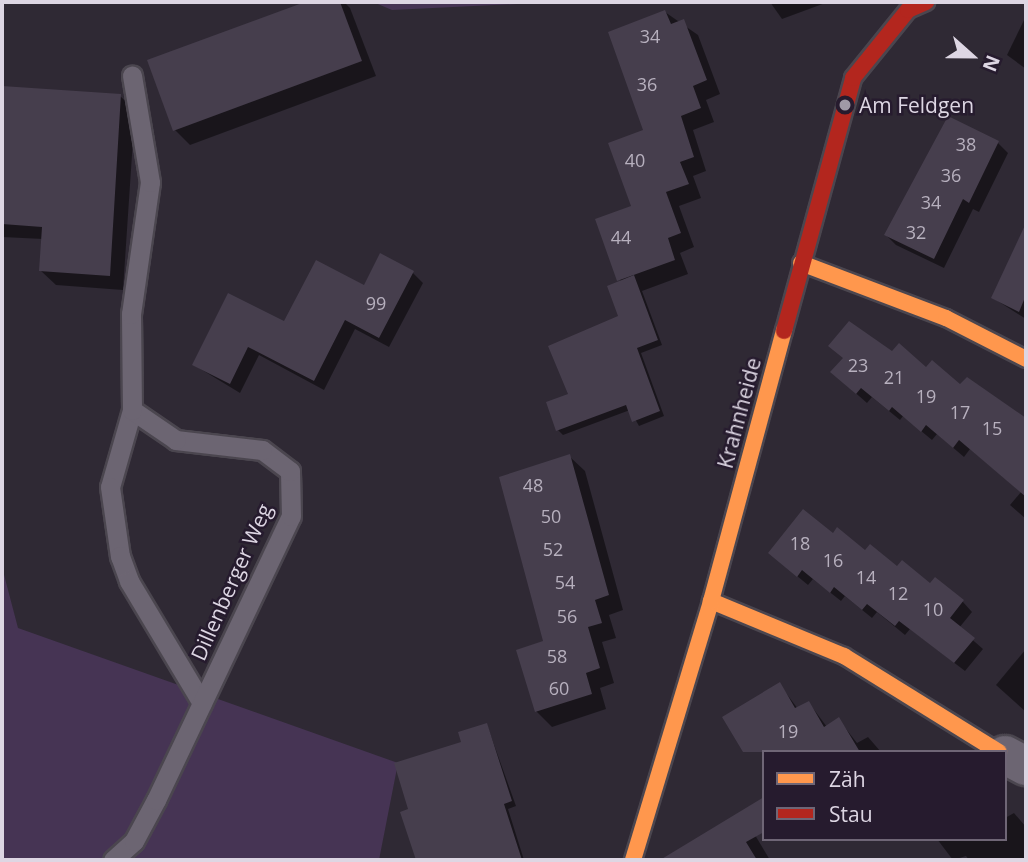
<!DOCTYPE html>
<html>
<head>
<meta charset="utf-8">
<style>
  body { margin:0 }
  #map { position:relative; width:1028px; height:862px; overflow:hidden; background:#2f2934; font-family:"Open Sans",sans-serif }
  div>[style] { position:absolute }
  .green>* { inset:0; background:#463454 }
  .shadow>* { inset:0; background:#0007 }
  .building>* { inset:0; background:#463e4d }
  .roads { filter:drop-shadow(2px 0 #4b464f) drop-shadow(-2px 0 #4b464f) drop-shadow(0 2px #4b464f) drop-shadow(0 -2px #4b464f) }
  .lane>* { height:19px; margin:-9.5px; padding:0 9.5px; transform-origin:9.5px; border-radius:9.5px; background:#6c6572 }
  .street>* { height:38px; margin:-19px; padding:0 19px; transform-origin:19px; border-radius:19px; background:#6c6572 }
  .slow>* { height:16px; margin:-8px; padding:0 8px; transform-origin:8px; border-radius:8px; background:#ff974d }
  .jam>* { height:16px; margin:-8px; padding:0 8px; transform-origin:8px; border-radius:8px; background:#b3261e }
  .dots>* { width:19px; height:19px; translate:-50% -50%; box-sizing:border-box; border:4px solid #261b2e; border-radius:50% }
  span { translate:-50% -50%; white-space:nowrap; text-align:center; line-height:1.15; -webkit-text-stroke:5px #261b2e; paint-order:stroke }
  .number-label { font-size:18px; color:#b7b0be }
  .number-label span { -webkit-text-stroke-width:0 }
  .poi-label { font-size:21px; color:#ddd6e3 }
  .left { translate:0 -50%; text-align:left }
  .street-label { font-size:21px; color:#ddd6e3 }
  .frame { position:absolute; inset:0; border:4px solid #ddd6e3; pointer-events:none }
  .legend { position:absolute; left:762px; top:750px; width:245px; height:91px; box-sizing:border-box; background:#261b2e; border:2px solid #6f6676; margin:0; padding:9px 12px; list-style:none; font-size:21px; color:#ddd6e3 }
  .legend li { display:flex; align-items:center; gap:14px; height:35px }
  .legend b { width:35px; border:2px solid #6f6676 }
  .north { position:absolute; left:937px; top:21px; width:70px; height:70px; -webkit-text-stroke:5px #261b2e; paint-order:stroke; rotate:111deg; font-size:19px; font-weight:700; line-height:28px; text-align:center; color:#ddd6e3 }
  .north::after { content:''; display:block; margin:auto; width:24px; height:32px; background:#ddd6e3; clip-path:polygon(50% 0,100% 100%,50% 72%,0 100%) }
</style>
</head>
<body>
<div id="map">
  <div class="green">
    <div style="clip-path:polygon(373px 2px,558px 2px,392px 10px)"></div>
    <div style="clip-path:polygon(2px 567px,18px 628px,398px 763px,379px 860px,2px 860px)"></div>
  </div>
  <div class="shadow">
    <div style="clip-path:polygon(310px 2px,344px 2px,350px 8px,376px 76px,190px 145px,175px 130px,149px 61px)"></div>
    <div style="clip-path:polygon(770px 2px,828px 2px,782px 19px)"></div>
    <div style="clip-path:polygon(665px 12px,698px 35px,720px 94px,706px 100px,714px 122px,693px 130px,706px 171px,693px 176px,701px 198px,679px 206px,694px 247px,680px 253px,688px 274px,642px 291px,662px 345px,641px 353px,664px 416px,639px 426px,630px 410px,563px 435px,558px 430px,571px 395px,620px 317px,621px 282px,597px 220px,633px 207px)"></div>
    <div style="clip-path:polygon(1026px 16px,1026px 69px,1007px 55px)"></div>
    <div style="clip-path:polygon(2px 88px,120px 96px,135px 110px,123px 290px,56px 285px,41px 271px,43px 239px,2px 237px)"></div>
    <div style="clip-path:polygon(998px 143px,1008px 153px,979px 212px,973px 209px,944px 268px,896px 245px,886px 235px)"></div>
    <div style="clip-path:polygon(1014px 254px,1026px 260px,1026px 319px,993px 298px)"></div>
    <div style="clip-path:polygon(413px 273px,423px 283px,389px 347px,355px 329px,324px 390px,259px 355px,240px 393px,194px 365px,365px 287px)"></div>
    <div style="clip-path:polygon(892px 353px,1026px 418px,1026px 519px,1010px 505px,1021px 492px,970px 449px,964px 457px,937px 434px,932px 440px,903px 416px,900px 420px,872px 397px,867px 403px,843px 382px)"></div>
    <div style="clip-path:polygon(569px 456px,585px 471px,623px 610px,609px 615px,616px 638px,602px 642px,614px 683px,600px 688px,606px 709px,552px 727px,536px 711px)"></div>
    <div style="clip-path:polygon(833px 535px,963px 602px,972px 612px,959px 628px,983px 649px,965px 671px,910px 629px,905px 635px,877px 612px,872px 618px,845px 596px,841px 601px,813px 579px,808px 585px,780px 562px)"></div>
    <div style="clip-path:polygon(1026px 649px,1026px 712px,996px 685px)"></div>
    <div style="clip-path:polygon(780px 685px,798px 709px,809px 703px,827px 727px,839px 720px,857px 743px,868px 737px,881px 752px,764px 752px,760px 746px,750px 752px,739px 742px)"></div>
    <div style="clip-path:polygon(487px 725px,516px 806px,508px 809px,524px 860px,418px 860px,402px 813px,411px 811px,463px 743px)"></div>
    <div style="clip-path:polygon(1014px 813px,1026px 827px,1026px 860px,969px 860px,966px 856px,953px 860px,937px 839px,1005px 839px,1005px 818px)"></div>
    <div style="clip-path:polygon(749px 825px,770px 860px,691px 860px,684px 848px)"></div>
  </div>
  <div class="building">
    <div style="clip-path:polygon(305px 2px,340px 2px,362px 61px,173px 131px,147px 60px)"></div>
    <div style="clip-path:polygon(665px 10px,671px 24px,684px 19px,707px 80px,693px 86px,701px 108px,681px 116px,694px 157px,680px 162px,689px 184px,666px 192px,681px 233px,668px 238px,675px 260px,617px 281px,595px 219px,631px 206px,608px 143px,643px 130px,608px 32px)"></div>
    <div style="clip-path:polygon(2px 86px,121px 94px,110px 276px,39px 271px,42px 227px,2px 224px)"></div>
    <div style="clip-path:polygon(948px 116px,999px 141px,969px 203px,963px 199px,934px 259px,884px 235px)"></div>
    <div style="clip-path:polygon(1026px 223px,1026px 295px,1019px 312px,991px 298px)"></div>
    <div style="clip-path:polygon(380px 253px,414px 271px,379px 338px,345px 320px,314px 381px,248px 347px,230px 384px,192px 365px,228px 293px,284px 321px,316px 260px,364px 285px)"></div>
    <div style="clip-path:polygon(634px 275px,658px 340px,637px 348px,660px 411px,632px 422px,626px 405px,556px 431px,546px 402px,568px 394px,548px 346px,618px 316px,607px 286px)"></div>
    <div style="clip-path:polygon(849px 321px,892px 351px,899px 343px,926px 367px,932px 360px,960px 384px,967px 377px,1026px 418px,1026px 497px,959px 440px,953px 448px,926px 425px,921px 432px,892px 407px,889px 411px,861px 388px,856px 394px,830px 372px,843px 358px,828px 346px)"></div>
    <div style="clip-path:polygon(570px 454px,609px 595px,595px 600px,602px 623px,588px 627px,600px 668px,586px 673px,592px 694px,535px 712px,516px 650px,543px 641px,499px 477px)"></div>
    <div style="clip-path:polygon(803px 509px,833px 533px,837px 527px,865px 550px,870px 544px,897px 566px,902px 560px,930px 583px,935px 577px,964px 600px,950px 618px,975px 638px,954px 663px,899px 621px,895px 626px,867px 604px,862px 610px,834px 587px,830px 593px,802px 570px,797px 577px,768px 553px)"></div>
    <div style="clip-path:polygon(780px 682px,795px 708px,809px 701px,824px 727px,839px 717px,860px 752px,743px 752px,722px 717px)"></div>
    <div style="clip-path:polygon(487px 723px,512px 801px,504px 804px,522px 860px,416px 860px,400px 812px,408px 809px,394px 763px,461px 742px,458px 732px)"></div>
    <div style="clip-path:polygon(764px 797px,764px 832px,746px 842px,757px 860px,660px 860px)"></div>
  </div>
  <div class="roads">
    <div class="lane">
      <div style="left:132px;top:410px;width:80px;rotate:105.9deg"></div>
      <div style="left:110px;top:487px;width:70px;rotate:81.8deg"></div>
      <div style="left:120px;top:556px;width:27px;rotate:70deg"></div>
      <div style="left:129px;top:581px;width:142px;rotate:59.1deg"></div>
      <div style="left:113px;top:860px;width:28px;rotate:-42deg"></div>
      <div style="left:134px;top:841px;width:47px;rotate:-61.8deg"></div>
      <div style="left:156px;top:800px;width:314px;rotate:-64.6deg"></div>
      <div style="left:291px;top:516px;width:45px;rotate:-91.3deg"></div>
      <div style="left:290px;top:471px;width:35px;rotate:-143deg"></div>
      <div style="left:262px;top:450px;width:87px;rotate:-173.4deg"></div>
      <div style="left:176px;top:440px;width:53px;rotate:-145.7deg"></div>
      <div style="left:132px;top:410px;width:96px;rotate:-90.6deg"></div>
      <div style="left:131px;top:314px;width:133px;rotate:-81.8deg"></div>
      <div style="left:150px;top:182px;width:108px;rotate:-99.6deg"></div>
    </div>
    <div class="street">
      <div style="left:1005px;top:755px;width:24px;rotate:28deg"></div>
    </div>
    <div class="slow">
      <div style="left:801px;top:263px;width:155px;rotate:20.8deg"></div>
      <div style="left:946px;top:318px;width:90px;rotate:27.1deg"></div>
      <div style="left:711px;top:601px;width:144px;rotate:22.5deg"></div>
      <div style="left:844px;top:656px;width:182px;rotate:31.8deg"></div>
      <div style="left:633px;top:860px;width:270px;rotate:-73.2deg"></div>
      <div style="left:711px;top:601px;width:280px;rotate:-74.9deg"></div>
    </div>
    <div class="jam">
      <div style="left:784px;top:331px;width:262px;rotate:-74.7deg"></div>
      <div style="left:853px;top:78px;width:87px;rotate:-51deg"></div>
      <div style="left:908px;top:10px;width:20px;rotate:-24deg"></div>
    </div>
  </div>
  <div class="dots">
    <div style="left:845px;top:105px;background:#a099a6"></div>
  </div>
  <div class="number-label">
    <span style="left:650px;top:36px">34</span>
    <span style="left:647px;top:84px">36</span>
    <span style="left:966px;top:144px">38</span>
    <span style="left:635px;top:160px">40</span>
    <span style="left:951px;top:175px">36</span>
    <span style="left:931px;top:202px">34</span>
    <span style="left:916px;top:232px">32</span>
    <span style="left:621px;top:237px">44</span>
    <span style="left:376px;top:303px">99</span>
    <span style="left:858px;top:365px">23</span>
    <span style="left:894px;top:377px">21</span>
    <span style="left:926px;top:396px">19</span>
    <span style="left:960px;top:412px">17</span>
    <span style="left:992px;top:428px">15</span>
    <span style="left:533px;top:485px">48</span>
    <span style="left:551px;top:516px">50</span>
    <span style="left:800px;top:543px">18</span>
    <span style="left:553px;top:549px">52</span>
    <span style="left:833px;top:560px">16</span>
    <span style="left:866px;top:577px">14</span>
    <span style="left:565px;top:582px">54</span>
    <span style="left:898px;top:593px">12</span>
    <span style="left:933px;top:609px">10</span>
    <span style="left:567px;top:616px">56</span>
    <span style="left:557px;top:656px">58</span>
    <span style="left:559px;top:688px">60</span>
    <span style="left:788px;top:731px">19</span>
  </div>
  <div class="poi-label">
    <span class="left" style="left:859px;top:105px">Am Feldgen</span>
  </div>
  <div class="street-label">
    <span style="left:739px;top:413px;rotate:-75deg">Krahnheide</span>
    <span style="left:231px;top:582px;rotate:-66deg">Dillenberger Weg</span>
  </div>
  <div class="frame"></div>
  <ul class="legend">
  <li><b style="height:9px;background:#ff974d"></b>Zäh</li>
  <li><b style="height:9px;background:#b3261e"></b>Stau</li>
  </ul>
  <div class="north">N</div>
</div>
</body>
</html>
